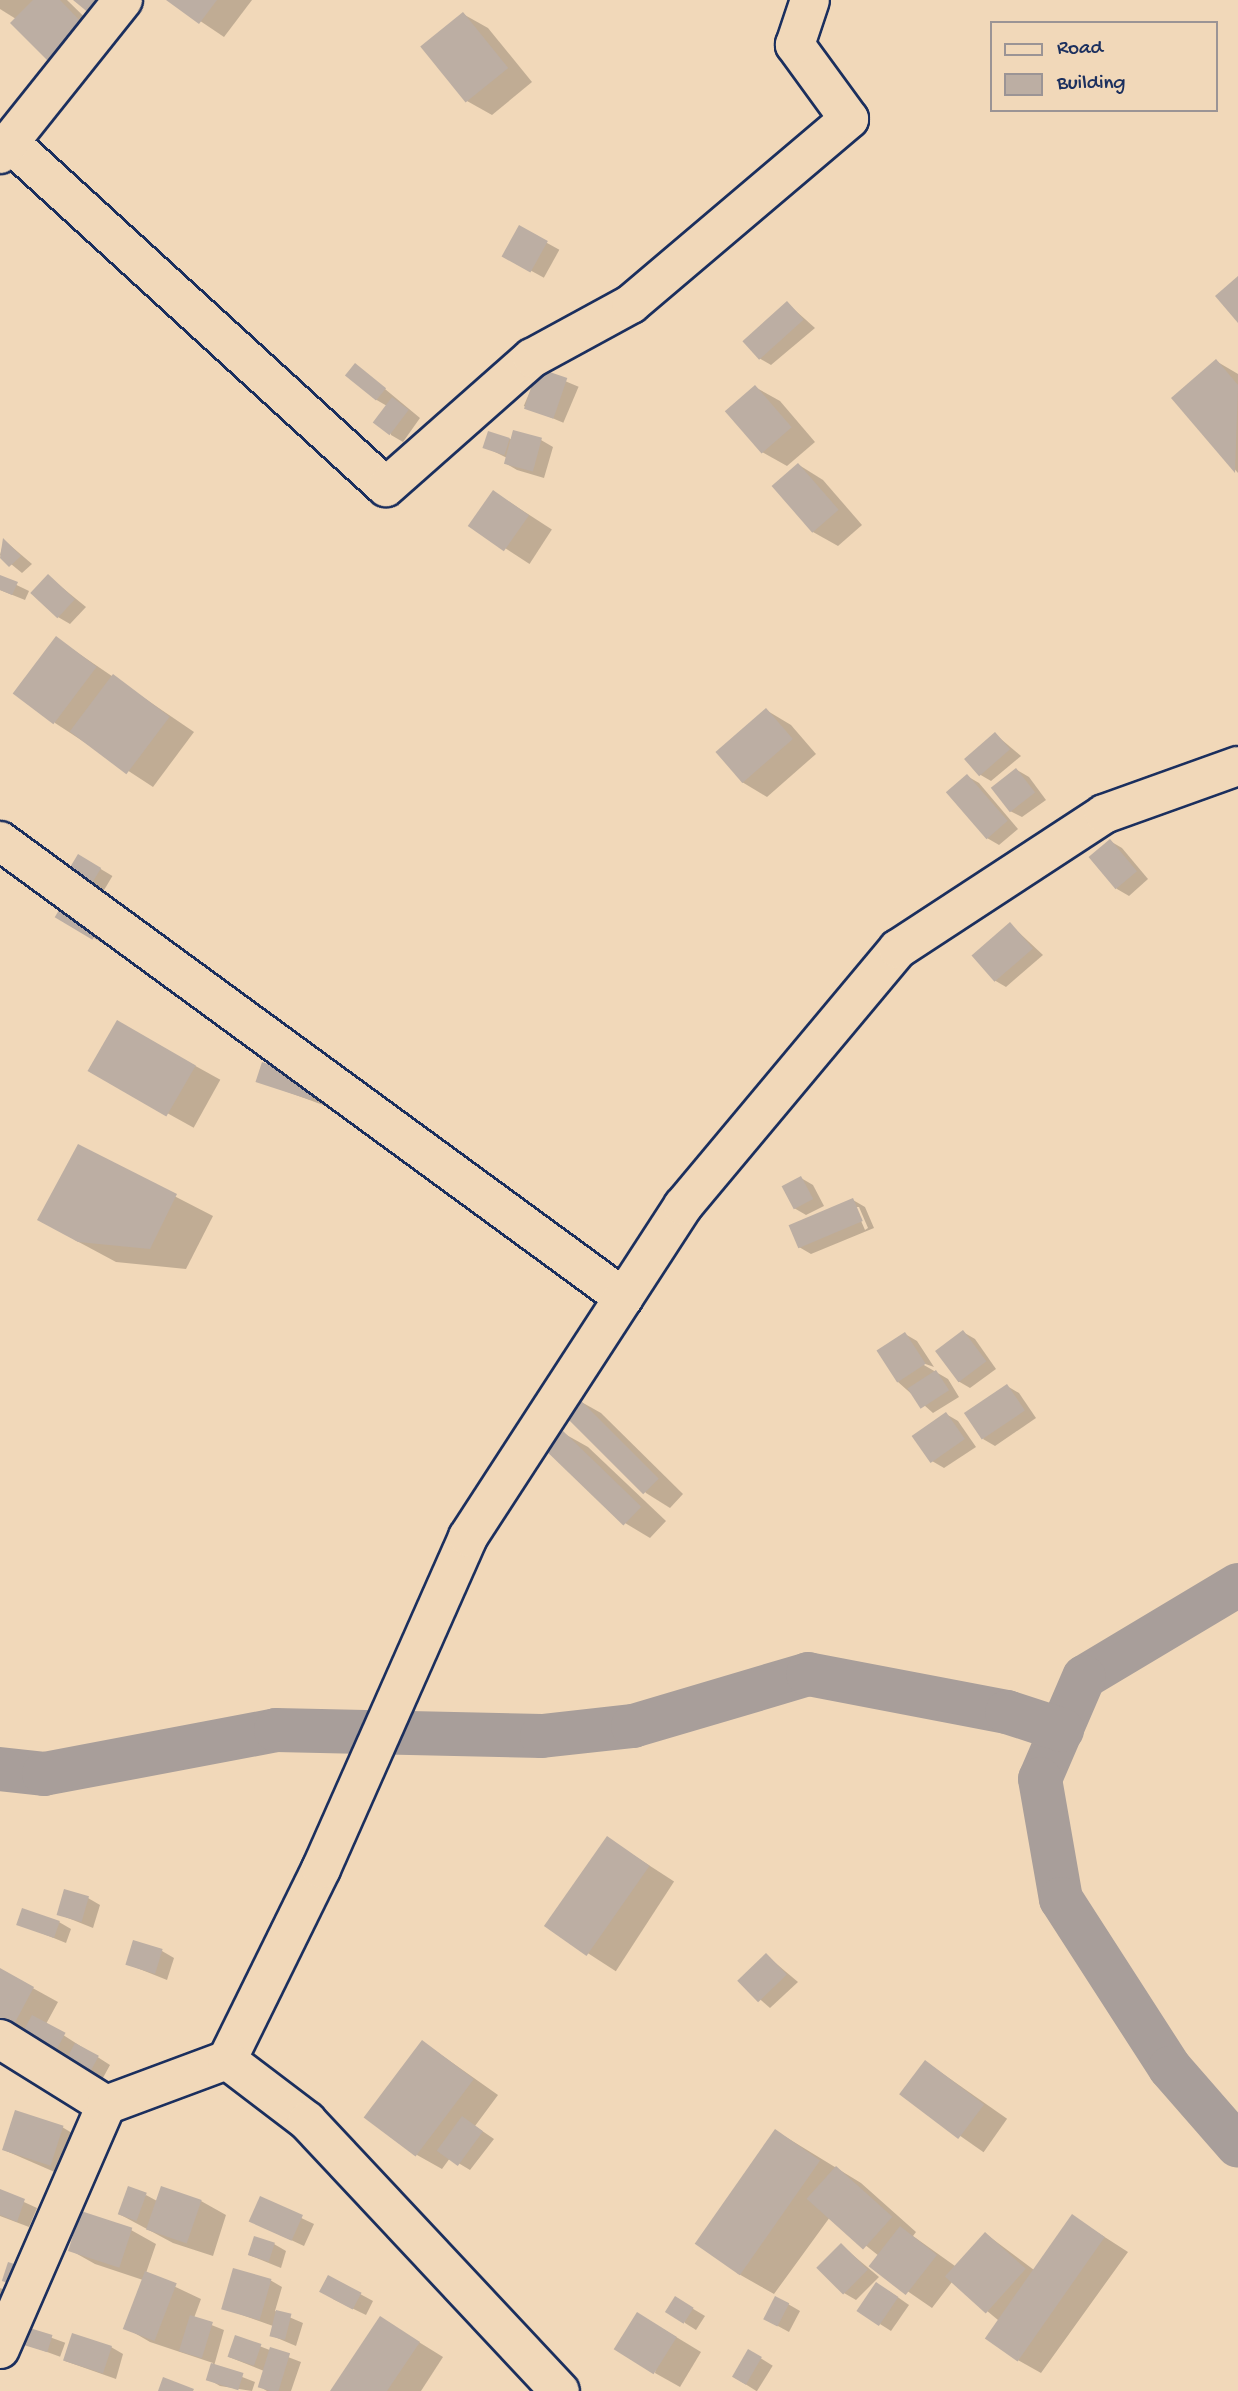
<!DOCTYPE html>
<html>
<head>
<meta charset="utf-8">
<style>
  body { margin:0 }
  #map { position:relative; width:1238px; height:2391px; overflow:hidden; background:#f1d8b9; font-family:"Gochi Hand",sans-serif }
  div>[style] { position:absolute }
  .shadow>* { inset:0; background:#0003; transform-origin:0 0 }
  .canal>* { height:44px; margin:-22px; padding:0 22px; transform-origin:22px; border-radius:22px; background:#a89e9a }
  .building>* { inset:0; background:#bcaea3; transform-origin:0 0 }
  .roads { filter:drop-shadow(2px 0 #1b2f5e) drop-shadow(-2px 0 #1b2f5e) drop-shadow(0 2px #1b2f5e) drop-shadow(0 -2px #1b2f5e) }
  .street>* { height:38px; margin:-19px; padding:0 19px; transform-origin:19px; border-radius:19px; background:#f1d8b9 }
  span { translate:-50% -50%; white-space:nowrap; text-align:center; line-height:1.15; -webkit-text-stroke:6px #f1d8b9; paint-order:stroke }
  .legend { position:absolute; left:990px; top:21px; width:228px; height:91px; box-sizing:border-box; background:#f1d8b9; border:2px solid #9b9495; margin:0; padding:9px 12px; list-style:none; font-size:21px; color:#1b2f5e }
  .legend li { display:flex; align-items:center; gap:14px; height:35px }
  .legend b { width:35px; border:2px solid #9b9495 }
</style>
</head>
<body>
<div id="map">
  <div class="shadow">
    <div style="clip-path:polygon(0 0,67px 0,110px 42px,16px 19px,0 9px)"></div>
    <div style="clip-path:polygon(169px 0,252px 0,224px 37px)"></div>
    <div style="clip-path:polygon(463px 14px,488px 28px,532px 82px,492px 115px,467px 101px)"></div>
    <div style="left:520px;top:228px;width:45px;height:32px;rotate:29deg"></div>
    <div style="clip-path:polygon(787px 303px,815px 328px,771px 365px,759px 358px)"></div>
    <div style="clip-path:polygon(1216px 361px,1238px 374px,1238px 473px,1173px 398px)"></div>
    <div style="clip-path:polygon(356px 365px,420px 418px,403px 442px,391px 435px,387px 406px,375px 399px)"></div>
    <div style="left:539px;top:370px;width:43px;height:39px;rotate:23deg"></div>
    <div style="clip-path:polygon(755px 387px,780px 401px,815px 442px,787px 466px,762px 452px,727px 411px)"></div>
    <div style="clip-path:polygon(509px 439px,541px 440px,553px 447px,544px 478px,517px 470px,505px 463px,507px 458px,485px 447px)"></div>
    <div style="clip-path:polygon(799px 465px,823px 480px,862px 525px,838px 546px,813px 532px)"></div>
    <div style="left:494px;top:492px;width:69px;height:41px;rotate:33deg"></div>
    <div style="clip-path:polygon(4px 540px,32px 564px,22px 573px,0 555px)"></div>
    <div style="clip-path:polygon(48px 576px,86px 607px,70px 624px,58px 617px)"></div>
    <div style="clip-path:polygon(0 577px,29px 591px,25px 600px,0 590px)"></div>
    <div style="clip-path:polygon(56px 638px,194px 732px,153px 787px,55px 723px)"></div>
    <div style="clip-path:polygon(766px 710px,791px 725px,816px 754px,767px 797px,742px 782px)"></div>
    <div style="clip-path:polygon(995px 734px,1021px 756px,991px 781px,979px 774px)"></div>
    <div style="clip-path:polygon(1017px 770px,1029px 777px,1046px 800px,1022px 817px,1010px 811px)"></div>
    <div style="clip-path:polygon(967px 776px,979px 783px,1018px 829px,999px 845px,987px 838px)"></div>
    <div style="clip-path:polygon(1110px 841px,1122px 848px,1148px 879px,1129px 896px,1117px 889px,1090px 858px)"></div>
    <div style="left:79px;top:856px;width:39px;height:24px;rotate:31deg"></div>
    <div style="clip-path:polygon(57px 917px,114px 931px,106px 945px)"></div>
    <div style="clip-path:polygon(1010px 924px,1043px 955px,1006px 987px,994px 980px)"></div>
    <div style="left:118px;top:1023px;width:117px;height:55px;rotate:29deg"></div>
    <div style="clip-path:polygon(258px 1081px,328px 1089px,323px 1105px)"></div>
    <div style="clip-path:polygon(79px 1147px,213px 1216px,186px 1269px,116px 1262px,75px 1240px)"></div>
    <div style="clip-path:polygon(801px 1178px,813px 1185px,824px 1206px,806px 1215px,794px 1208px)"></div>
    <div style="clip-path:polygon(evenodd,853px 1200px,865px 1207px,874px 1228px,811px 1254px,799px 1247px,853px 1200px,855px 1207px,859px 1207px,868px 1228px,865px 1230px,855px 1207px)"></div>
    <div style="clip-path:polygon(963px 1332px,975px 1339px,996px 1369px,970px 1388px,958px 1381px)"></div>
    <div style="clip-path:polygon(905px 1334px,917px 1341px,934px 1367px,917px 1361px,948px 1379px,959px 1397px,933px 1413px,898px 1382px)"></div>
    <div style="clip-path:polygon(1007px 1386px,1019px 1393px,1036px 1418px,995px 1446px,983px 1439px)"></div>
    <div style="clip-path:polygon(576px 1399px,601px 1413px,683px 1494px,670px 1508px,646px 1493px)"></div>
    <div style="clip-path:polygon(946px 1414px,958px 1421px,976px 1447px,944px 1468px,932px 1461px)"></div>
    <div style="clip-path:polygon(563px 1433px,588px 1447px,666px 1521px,650px 1538px,625px 1523px)"></div>
    <div style="left:607px;top:1838px;width:80px;height:107px;rotate:33deg"></div>
    <div style="clip-path:polygon(88px 1898px,100px 1905px,93px 1928px,58px 1914px)"></div>
    <div style="clip-path:polygon(59px 1922px,71px 1929px,66px 1943px,19px 1924px)"></div>
    <div style="clip-path:polygon(162px 1951px,174px 1958px,167px 1980px,127px 1964px)"></div>
    <div style="clip-path:polygon(766px 1955px,798px 1982px,770px 2008px,739px 1981px)"></div>
    <div style="clip-path:polygon(0 1970px,58px 2002px,46px 2024px,110px 2065px,98px 2087px,0 2021px)"></div>
    <div style="clip-path:polygon(423px 2042px,498px 2095px,475px 2126px,494px 2139px,470px 2170px,450px 2158px,442px 2169px,417px 2155px)"></div>
    <div style="left:926px;top:2062px;width:99px;height:41px;rotate:35deg"></div>
    <div style="clip-path:polygon(62px 2127px,87px 2142px,73px 2180px,4px 2150px)"></div>
    <div style="clip-path:polygon(776px 2131px,861px 2183px,916px 2232px,913px 2236px,955px 2266px,986px 2234px,1034px 2270px,1072px 2216px,1128px 2252px,1041px 2373px,1016px 2359px,998px 2320px,952px 2282px,932px 2308px,871px 2266px,879px 2256px,830px 2217px,774px 2294px,737px 2273px)"></div>
    <div style="clip-path:polygon(0 2191px,37px 2208px,29px 2227px,0 2216px)"></div>
    <div style="clip-path:polygon(146px 2195px,157px 2201px,201px 2201px,226px 2215px,213px 2256px,173px 2243px,119px 2214px)"></div>
    <div style="clip-path:polygon(261px 2199px,314px 2224px,304px 2246px,263px 2227px)"></div>
    <div style="clip-path:polygon(131px 2230px,156px 2244px,146px 2273px,201px 2299px,194px 2318px,224px 2330px,214px 2366px,255px 2382px,252px 2391px,220px 2386px,208px 2379px,213px 2363px,150px 2342px,126px 2328px,143px 2280px,95px 2264px,70px 2250px)"></div>
    <div style="clip-path:polygon(274px 2244px,286px 2251px,281px 2268px,249px 2255px)"></div>
    <div style="clip-path:polygon(841px 2245px,879px 2277px,856px 2300px,844px 2293px)"></div>
    <div style="clip-path:polygon(329px 2277px,373px 2301px,366px 2315px,333px 2299px)"></div>
    <div style="clip-path:polygon(270px 2280px,282px 2287px,275px 2311px,303px 2323px,296px 2346px,270px 2335px,273px 2326px,223px 2308px)"></div>
    <div style="clip-path:polygon(0 2288px,11px 2292px,0 2305px)"></div>
    <div style="clip-path:polygon(889px 2291px,909px 2305px,891px 2331px,880px 2324px)"></div>
    <div style="clip-path:polygon(675px 2298px,705px 2316px,696px 2330px,685px 2323px)"></div>
    <div style="clip-path:polygon(788px 2304px,800px 2311px,789px 2332px,765px 2319px)"></div>
    <div style="clip-path:polygon(380px 2318px,443px 2357px,421px 2391px,332px 2391px)"></div>
    <div style="left:22px;top:2327px;width:46px;height:15px;rotate:20deg"></div>
    <div style="clip-path:polygon(663px 2329px,701px 2352px,680px 2387px,655px 2373px)"></div>
    <div style="clip-path:polygon(236px 2337px,301px 2362px,291px 2391px,267px 2391px,259px 2386px,264px 2371px,229px 2357px)"></div>
    <div style="clip-path:polygon(111px 2347px,123px 2354px,116px 2379px,65px 2361px)"></div>
    <div style="left:749px;top:2351px;width:28px;height:30px;rotate:32deg"></div>
  </div>
  <div class="canal">
    <div style="left:1238px;top:1585px;width:179px;rotate:149.1deg"></div>
    <div style="left:1084px;top:1677px;width:111px;rotate:113.3deg"></div>
    <div style="left:1040px;top:1779px;width:122px;rotate:80.1deg"></div>
    <div style="left:1061px;top:1899px;width:201px;rotate:57.2deg"></div>
    <div style="left:1170px;top:2068px;width:103px;rotate:48.9deg"></div>
    <div style="left:0;top:1769px;width:44px;rotate:6.5deg"></div>
    <div style="left:44px;top:1774px;width:236px;rotate:-10.7deg"></div>
    <div style="left:276px;top:1730px;width:266px;rotate:1.3deg"></div>
    <div style="left:542px;top:1736px;width:92px;rotate:-6.3deg"></div>
    <div style="left:633px;top:1726px;width:183px;rotate:-16.5deg"></div>
    <div style="left:808px;top:1674px;width:203px;rotate:10.8deg"></div>
    <div style="left:1007px;top:1712px;width:58px;rotate:18.1deg"></div>
  </div>
  <div class="building">
    <div style="clip-path:polygon(33px 0,60px 0,86px 27px,50px 63px,10px 23px)"></div>
    <div style="clip-path:polygon(73px 0,101px 0,90px 14px)"></div>
    <div style="clip-path:polygon(166px 0,217px 0,199px 24px)"></div>
    <div style="left:463px;top:12px;width:72px;height:55px;rotate:51deg"></div>
    <div style="left:519px;top:225px;width:33px;height:36px;rotate:29deg"></div>
    <div style="clip-path:polygon(1238px 276px,1238px 323px,1215px 296px)"></div>
    <div style="left:787px;top:301px;width:25px;height:60px;rotate:48deg"></div>
    <div style="clip-path:polygon(1216px 359px,1238px 385px,1235px 473px,1171px 398px)"></div>
    <div style="left:355px;top:363px;width:40px;height:16px;rotate:39deg"></div>
    <div style="left:538px;top:368px;width:31px;height:43px;rotate:19deg"></div>
    <div style="left:755px;top:385px;width:56px;height:40px;rotate:49deg"></div>
    <div style="left:392px;top:397px;width:21px;height:32px;rotate:37deg"></div>
    <div style="left:513px;top:430px;width:30px;height:35px;rotate:15deg"></div>
    <div style="left:488px;top:431px;width:23px;height:18px;rotate:18deg"></div>
    <div style="left:798px;top:463px;width:62px;height:35px;rotate:49deg"></div>
    <div style="left:493px;top:490px;width:44px;height:44px;rotate:35deg"></div>
    <div style="clip-path:polygon(3px 538px,21px 556px,9px 567px,0 558px)"></div>
    <div style="left:48px;top:574px;width:37px;height:26px;rotate:43deg"></div>
    <div style="clip-path:polygon(0 575px,18px 582px,12px 595px,0 590px)"></div>
    <div style="left:56px;top:636px;width:51px;height:72px;rotate:37deg"></div>
    <div style="left:113px;top:674px;width:71px;height:72px;rotate:37deg"></div>
    <div style="left:766px;top:708px;width:41px;height:67px;rotate:49deg"></div>
    <div style="left:995px;top:732px;width:23px;height:41px;rotate:49deg"></div>
    <div style="left:1016px;top:768px;width:31px;height:32px;rotate:52deg"></div>
    <div style="left:967px;top:774px;width:62px;height:28px;rotate:49deg"></div>
    <div style="left:1110px;top:839px;width:42px;height:28px;rotate:50deg"></div>
    <div style="left:78px;top:854px;width:27px;height:27px;rotate:31deg"></div>
    <div style="left:65px;top:900px;width:44px;height:20px;rotate:31deg"></div>
    <div style="left:1010px;top:922px;width:35px;height:51px;rotate:49deg"></div>
    <div style="left:117px;top:1020px;width:91px;height:59px;rotate:30deg"></div>
    <div style="left:262px;top:1062px;width:58px;height:21px;rotate:18deg"></div>
    <div style="clip-path:polygon(78px 1144px,177px 1194px,150px 1249px,78px 1242px,37px 1220px)"></div>
    <div style="left:801px;top:1176px;width:26px;height:22px;rotate:62deg"></div>
    <div style="left:853px;top:1198px;width:25px;height:70px;rotate:67deg"></div>
    <div style="left:963px;top:1330px;width:39px;height:35px;rotate:53deg"></div>
    <div style="left:905px;top:1332px;width:38px;height:34px;rotate:57deg"></div>
    <div style="left:936px;top:1370px;width:24px;height:34px;rotate:57deg"></div>
    <div style="left:1007px;top:1384px;width:32px;height:52px;rotate:56deg"></div>
    <div style="left:576px;top:1396px;width:117px;height:22px;rotate:45deg"></div>
    <div style="left:946px;top:1412px;width:33px;height:42px;rotate:55deg"></div>
    <div style="left:563px;top:1431px;width:109px;height:26px;rotate:44deg"></div>
    <div style="left:607px;top:1836px;width:52px;height:110px;rotate:35deg"></div>
    <div style="left:64px;top:1889px;width:26px;height:27px;rotate:16deg"></div>
    <div style="left:22px;top:1908px;width:40px;height:18px;rotate:19deg"></div>
    <div style="left:133px;top:1940px;width:31px;height:26px;rotate:17deg"></div>
    <div style="left:766px;top:1953px;width:30px;height:40px;rotate:46deg"></div>
    <div style="clip-path:polygon(0 1968px,34px 1987px,12px 2028px,0 2022px)"></div>
    <div style="left:32px;top:2015px;width:38px;height:26px;rotate:28deg"></div>
    <div style="left:422px;top:2040px;width:65px;height:97px;rotate:37deg"></div>
    <div style="left:75px;top:2043px;width:27px;height:29px;rotate:28deg"></div>
    <div style="left:925px;top:2060px;width:74px;height:43px;rotate:37deg"></div>
    <div style="left:15px;top:2110px;width:51px;height:42px;rotate:18deg"></div>
    <div style="left:462px;top:2116px;width:26px;height:43px;rotate:36deg"></div>
    <div style="left:775px;top:2129px;width:55px;height:140px;rotate:35deg"></div>
    <div style="left:836px;top:2166px;width:76px;height:44px;rotate:42deg"></div>
    <div style="left:128px;top:2186px;width:20px;height:30px;rotate:20deg"></div>
    <div style="left:161px;top:2186px;width:43px;height:46px;rotate:19deg"></div>
    <div style="clip-path:polygon(0 2189px,25px 2199px,17px 2222px,0 2215px)"></div>
    <div style="left:260px;top:2196px;width:47px;height:28px;rotate:24deg"></div>
    <div style="left:81px;top:2211px;width:54px;height:42px;rotate:18deg"></div>
    <div style="left:1072px;top:2214px;width:40px;height:152px;rotate:35deg"></div>
    <div style="left:900px;top:2226px;width:47px;height:51px;rotate:38deg"></div>
    <div style="left:985px;top:2232px;width:55px;height:60px;rotate:42deg"></div>
    <div style="left:254px;top:2236px;width:22px;height:20px;rotate:18deg"></div>
    <div style="left:841px;top:2243px;width:38px;height:35px;rotate:45deg"></div>
    <div style="left:8px;top:2262px;width:13px;height:20px;rotate:18deg"></div>
    <div style="left:233px;top:2268px;width:40px;height:43px;rotate:16deg"></div>
    <div style="left:145px;top:2271px;width:34px;height:62px;rotate:21deg"></div>
    <div style="left:328px;top:2275px;width:38px;height:19px;rotate:28deg"></div>
    <div style="left:876px;top:2282px;width:27px;height:35px;rotate:34deg"></div>
    <div style="left:675px;top:2296px;width:22px;height:19px;rotate:32deg"></div>
    <div style="left:775px;top:2296px;width:16px;height:26px;rotate:27deg"></div>
    <div style="left:276px;top:2310px;width:16px;height:27px;rotate:14deg"></div>
    <div style="left:637px;top:2312px;width:47px;height:44px;rotate:32deg"></div>
    <div style="left:190px;top:2315px;width:24px;height:38px;rotate:17deg"></div>
    <div style="clip-path:polygon(380px 2316px,420px 2342px,387px 2391px,330px 2391px)"></div>
    <div style="left:20px;top:2325px;width:34px;height:18px;rotate:17deg"></div>
    <div style="left:72px;top:2333px;width:42px;height:29px;rotate:18deg"></div>
    <div style="left:235px;top:2335px;width:28px;height:23px;rotate:19deg"></div>
    <div style="left:270px;top:2347px;width:21px;height:42px;rotate:17deg"></div>
    <div style="left:748px;top:2349px;width:16px;height:32px;rotate:30deg"></div>
    <div style="left:211px;top:2363px;width:34px;height:18px;rotate:17deg"></div>
    <div style="clip-path:polygon(163px 2377px,194px 2389px,193px 2391px,158px 2391px)"></div>
  </div>
  <div class="roads">
    <div class="street">
      <div style="left:9px;top:142px;width:511px;rotate:42.46deg"></div>
      <div style="left:386px;top:487px;width:195px;rotate:-41.5deg"></div>
      <div style="left:532px;top:358px;width:113px;rotate:-28.6deg"></div>
      <div style="left:631px;top:304px;width:286px;rotate:-40.3deg"></div>
      <div style="left:849px;top:119px;width:92px;rotate:-126.1deg"></div>
      <div style="left:795px;top:45px;width:47px;rotate:-71.6deg"></div>
      <div style="left:0;top:154px;width:197px;rotate:-51.4deg"></div>
      <div style="left:0;top:841px;width:773px;rotate:36.22deg"></div>
      <div style="left:0;top:2039px;width:125px;rotate:31.9deg"></div>
      <div style="left:227px;top:2060px;width:213px;rotate:-63.8deg"></div>
      <div style="left:321px;top:1869px;width:363px;rotate:-66.1deg"></div>
      <div style="left:468px;top:1537px;width:395px;rotate:-57deg"></div>
      <div style="left:683px;top:1206px;width:335px;rotate:-50.1deg"></div>
      <div style="left:898px;top:949px;width:246px;rotate:-33.2deg"></div>
      <div style="left:1104px;top:814px;width:142px;rotate:-19.7deg"></div>
      <div style="left:0;top:2349px;width:266px;rotate:-66.5deg"></div>
      <div style="left:106px;top:2105px;width:129px;rotate:-20.4deg"></div>
      <div style="left:227px;top:2060px;width:101px;rotate:37.3deg"></div>
      <div style="left:307px;top:2121px;width:370px;rotate:46.9deg"></div>
    </div>
  </div>
  <ul class="legend">
  <li><b style="height:9px;background:#f1d8b9"></b>Road</li>
  <li><b style="height:19px;background:#bcaea3"></b>Building</li>
  </ul>
</div>
</body>
</html>
